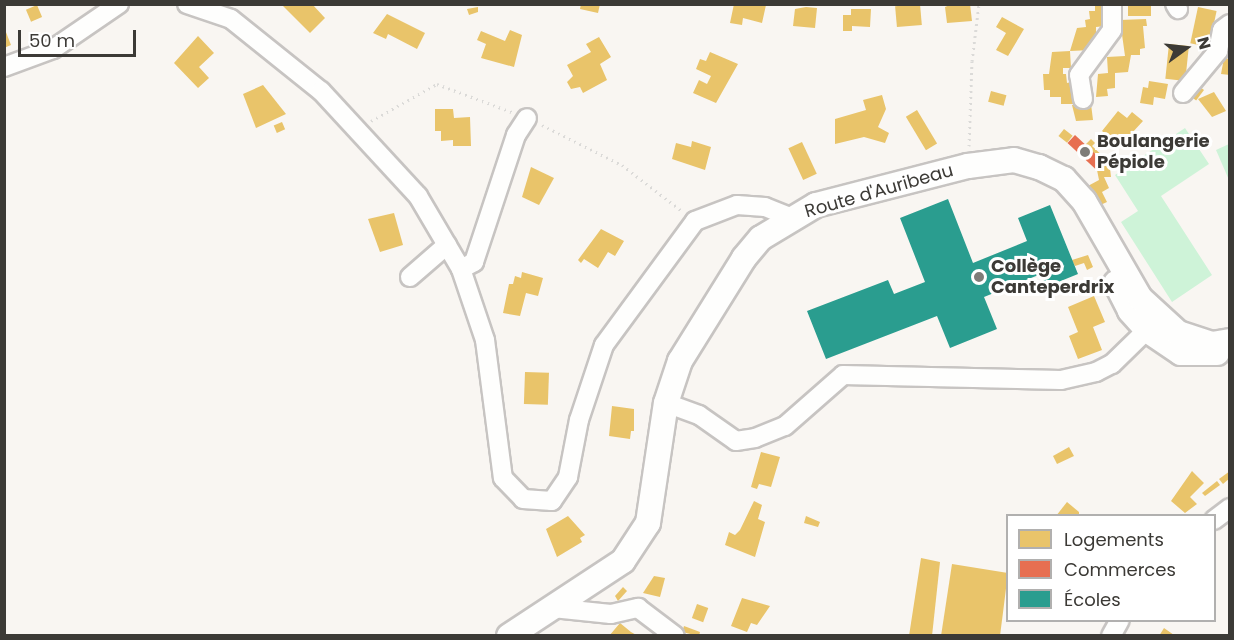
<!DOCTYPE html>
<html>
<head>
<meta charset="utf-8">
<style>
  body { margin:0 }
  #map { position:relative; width:1234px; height:640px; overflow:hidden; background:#f9f6f2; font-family:Poppins,sans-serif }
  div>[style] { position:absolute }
  .green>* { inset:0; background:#cef3d8 }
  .homes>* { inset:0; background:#e9c46a; transform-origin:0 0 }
  .shops>* { inset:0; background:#e76f51; transform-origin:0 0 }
  .schools>* { inset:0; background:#2a9d8f }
  .path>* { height:3px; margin-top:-1.5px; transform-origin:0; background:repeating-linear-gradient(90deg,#dbdad8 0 1.5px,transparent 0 6px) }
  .roads { filter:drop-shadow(2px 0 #c7c4c2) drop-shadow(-2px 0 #c7c4c2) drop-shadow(0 2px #c7c4c2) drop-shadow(0 -2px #c7c4c2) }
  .minor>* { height:18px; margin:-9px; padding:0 9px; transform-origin:9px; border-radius:9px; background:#fefefd }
  .tertiary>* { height:24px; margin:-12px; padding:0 12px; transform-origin:12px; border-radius:12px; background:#fefefd }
  .dots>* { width:16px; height:16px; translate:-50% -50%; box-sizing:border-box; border:3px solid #fff; border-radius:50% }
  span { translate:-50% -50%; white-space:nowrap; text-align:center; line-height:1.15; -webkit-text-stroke:6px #fff; paint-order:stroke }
  .poi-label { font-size:18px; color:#3c3a36; font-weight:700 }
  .left { translate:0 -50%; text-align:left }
  .street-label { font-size:18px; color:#3c3a36 }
  .frame { position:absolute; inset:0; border:6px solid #3c3a36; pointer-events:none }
  .legend { position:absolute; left:1006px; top:514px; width:210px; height:108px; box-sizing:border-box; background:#fff; border:2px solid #b1b0af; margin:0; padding:8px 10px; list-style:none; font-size:18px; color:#3c3a36 }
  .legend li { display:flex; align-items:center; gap:12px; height:30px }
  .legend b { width:30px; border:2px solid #b1b0af }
  .north { position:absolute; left:1156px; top:18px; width:60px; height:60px; -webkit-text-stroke:4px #fff; paint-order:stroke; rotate:75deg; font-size:16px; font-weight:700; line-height:24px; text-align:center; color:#3c3a36 }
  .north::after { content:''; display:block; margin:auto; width:21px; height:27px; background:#3c3a36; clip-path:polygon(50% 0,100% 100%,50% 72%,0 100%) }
  .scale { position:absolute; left:18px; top:30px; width:118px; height:27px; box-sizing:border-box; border:3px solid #3c3a36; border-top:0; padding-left:8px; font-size:18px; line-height:21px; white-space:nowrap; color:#3c3a36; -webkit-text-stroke:4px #fff; paint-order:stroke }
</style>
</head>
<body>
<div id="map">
  <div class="green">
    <div style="clip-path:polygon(1185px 128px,1209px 164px,1161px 196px,1212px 275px,1172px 302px,1121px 222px,1138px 211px,1115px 175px)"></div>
    <div style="clip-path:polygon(1229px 144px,1229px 180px,1216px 150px)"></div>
  </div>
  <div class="homes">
    <div style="clip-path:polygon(281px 4px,312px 4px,325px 18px,310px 33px)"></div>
    <div style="clip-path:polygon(581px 4px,600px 4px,598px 13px,580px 9px)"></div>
    <div style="clip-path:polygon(734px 4px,766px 5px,762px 23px,743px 18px,742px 25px,730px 23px)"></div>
    <div style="left:920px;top:4px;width:21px;height:25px;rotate:85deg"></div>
    <div style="clip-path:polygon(952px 4px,970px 4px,972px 21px,947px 23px,945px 7px)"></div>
    <div style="left:1128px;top:4px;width:23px;height:12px"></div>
    <div style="left:37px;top:5px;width:13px;height:12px;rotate:67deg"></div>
    <div style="clip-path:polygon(1095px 5px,1108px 5px,1106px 26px,1096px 27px,1096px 41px,1091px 50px,1070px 51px,1077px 28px,1086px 27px,1085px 20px,1090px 19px,1089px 11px,1095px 11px)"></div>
    <div style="clip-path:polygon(478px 7px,478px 12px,469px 15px,467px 9px)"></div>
    <div style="clip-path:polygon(806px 7px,817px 8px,815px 28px,793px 26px,795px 9px)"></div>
    <div style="left:1198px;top:7px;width:19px;height:37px;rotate:12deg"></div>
    <div style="clip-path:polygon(851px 9px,871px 9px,870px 27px,852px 26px,852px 31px,843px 31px,843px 15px,851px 15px)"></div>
    <div style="clip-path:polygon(387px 14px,425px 33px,417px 49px,388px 34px,386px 39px,373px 33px)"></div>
    <div style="clip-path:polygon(1002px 17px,1024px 29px,1008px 56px,996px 50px,1006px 33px,996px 27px)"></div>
    <div style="clip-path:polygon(1146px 19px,1147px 26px,1143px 26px,1145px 48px,1140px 49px,1140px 55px,1131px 55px,1128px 72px,1115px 73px,1115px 88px,1107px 89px,1108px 96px,1096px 97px,1098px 74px,1108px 73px,1107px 57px,1125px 56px,1120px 20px)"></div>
    <div style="clip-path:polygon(4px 27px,11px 45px,4px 48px)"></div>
    <div style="clip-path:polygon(510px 30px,522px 35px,514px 67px,481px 58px,486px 44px,477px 40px,481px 31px,505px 41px)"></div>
    <div style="clip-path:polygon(198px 36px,214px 53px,199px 67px,209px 78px,198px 88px,174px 63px)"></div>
    <div style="clip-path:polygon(599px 37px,611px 57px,600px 64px,607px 80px,583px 93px,580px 87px,571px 89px,567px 82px,573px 76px,567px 65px,591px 52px,586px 44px)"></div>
    <div style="left:1169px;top:44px;width:20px;height:35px;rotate:6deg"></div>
    <div style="clip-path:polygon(1070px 51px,1071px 68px,1063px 68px,1063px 74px,1066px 74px,1067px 83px,1071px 82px,1076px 104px,1061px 104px,1061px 97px,1050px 97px,1050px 90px,1044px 90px,1043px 74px,1049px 74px,1052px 52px)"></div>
    <div style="clip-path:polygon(710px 52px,738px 64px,716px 103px,693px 93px,699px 80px,707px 84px,711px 76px,696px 69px,700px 59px,706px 61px)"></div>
    <div style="clip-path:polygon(1224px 58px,1230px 59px,1230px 75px,1221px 74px)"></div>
    <div style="clip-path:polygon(1149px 81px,1168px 84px,1165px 99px,1154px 97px,1153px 105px,1140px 103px,1143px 87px,1148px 88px)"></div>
    <div style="left:1196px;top:84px;width:10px;height:13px;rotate:37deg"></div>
    <div style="clip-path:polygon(263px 85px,286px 114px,256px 128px,243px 94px)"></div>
    <div style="left:991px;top:91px;width:16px;height:11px;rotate:15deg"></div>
    <div style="clip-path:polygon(1214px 92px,1226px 111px,1212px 117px,1198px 99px)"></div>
    <div style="clip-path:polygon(882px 95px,886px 109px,878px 127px,889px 133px,885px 143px,864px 137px,835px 144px,835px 119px,866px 110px,863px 100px)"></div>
    <div style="clip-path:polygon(1091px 104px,1093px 120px,1076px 121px,1072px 105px)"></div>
    <div style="clip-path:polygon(435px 109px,453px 109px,454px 118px,470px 117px,471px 146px,453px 146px,453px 140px,441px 141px,441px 131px,435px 131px)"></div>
    <div style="left:917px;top:110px;width:39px;height:13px;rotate:59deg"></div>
    <div style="clip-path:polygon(1118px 111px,1127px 118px,1132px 112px,1143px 121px,1120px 146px,1102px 131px)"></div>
    <div style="left:282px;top:122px;width:8px;height:9px;rotate:67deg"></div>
    <div style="left:1064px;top:129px;width:11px;height:9px;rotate:38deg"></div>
    <div style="clip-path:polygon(1091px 139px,1095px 143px,1092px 146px,1106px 159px,1104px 162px,1085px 145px)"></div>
    <div style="clip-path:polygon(692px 141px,711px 147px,705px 170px,672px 159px,676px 143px,691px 147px)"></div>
    <div style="left:802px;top:142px;width:35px;height:15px;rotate:65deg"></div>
    <div style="clip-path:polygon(1104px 162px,1110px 168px,1111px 177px,1104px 177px,1109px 188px,1102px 192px,1107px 202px,1096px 207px,1086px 187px,1099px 180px,1097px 170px)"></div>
    <div style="clip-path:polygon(531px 167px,554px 178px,539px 205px,522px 197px)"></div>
    <div style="clip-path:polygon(394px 213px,403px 245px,380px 252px,368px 219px)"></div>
    <div style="clip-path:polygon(601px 229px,624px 241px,615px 256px,608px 252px,598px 268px,584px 259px,581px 263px,578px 260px)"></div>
    <div style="clip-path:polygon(1088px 255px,1093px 267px,1087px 270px,1084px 263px,1075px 266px,1072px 260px)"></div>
    <div style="clip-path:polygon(522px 272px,543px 278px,538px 296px,526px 293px,520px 316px,503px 313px,509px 284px,513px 284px,515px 276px,521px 278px)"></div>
    <div style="clip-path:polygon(1094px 296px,1105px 322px,1093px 327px,1102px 350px,1078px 359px,1069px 336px,1078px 332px,1068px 307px)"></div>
    <div style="left:525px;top:372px;width:24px;height:32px;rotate:2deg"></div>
    <div style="clip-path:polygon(612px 406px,634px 409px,634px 431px,631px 431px,630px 439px,609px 436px)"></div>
    <div style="clip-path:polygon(1069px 447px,1074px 456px,1057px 464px,1053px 456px)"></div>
    <div style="clip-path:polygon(761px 452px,780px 457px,771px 487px,759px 484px,757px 489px,751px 487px)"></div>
    <div style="clip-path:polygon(1192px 471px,1204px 483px,1190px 497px,1197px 504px,1185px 513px,1171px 501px)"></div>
    <div style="clip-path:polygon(1230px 471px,1230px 478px,1223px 484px,1219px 479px)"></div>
    <div style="clip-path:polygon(1217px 481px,1220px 485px,1205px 496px,1202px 493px)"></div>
    <div style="clip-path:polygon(754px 501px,762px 505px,758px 519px,765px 522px,755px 557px,725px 545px,729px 532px,735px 535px,740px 530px)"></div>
    <div style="clip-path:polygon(1067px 502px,1079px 512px,1079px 516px,1056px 516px)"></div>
    <div style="clip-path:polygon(568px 516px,585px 535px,580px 538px,582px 542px,557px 557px,546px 529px)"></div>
    <div style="clip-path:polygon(806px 516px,820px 522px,818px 527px,804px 523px)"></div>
    <div style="clip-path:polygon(921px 558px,940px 562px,932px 636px,909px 636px)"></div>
    <div style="clip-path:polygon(952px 564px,1008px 573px,1000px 636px,941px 636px)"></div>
    <div style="clip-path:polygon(654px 576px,665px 578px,660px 597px,643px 593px)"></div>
    <div style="clip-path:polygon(623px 587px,627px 591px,618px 601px,615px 596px)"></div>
    <div style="clip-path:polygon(742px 598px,770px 606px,757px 625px,751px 623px,747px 632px,731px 626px)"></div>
    <div style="left:697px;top:604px;width:12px;height:15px;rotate:20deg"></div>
    <div style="clip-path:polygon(620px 623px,631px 632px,638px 636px,609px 636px)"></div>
    <div style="clip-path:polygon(684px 626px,700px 632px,699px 636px,682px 632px)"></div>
    <div style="clip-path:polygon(1164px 628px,1174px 635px,1180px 636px,1159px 636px)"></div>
  </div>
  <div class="shops">
    <div style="left:1075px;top:135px;width:40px;height:11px;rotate:43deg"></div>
  </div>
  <div class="schools">
    <div style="clip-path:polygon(948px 199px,973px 263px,1027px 241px,1018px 218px,1050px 205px,1078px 274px,1046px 287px,1041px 274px,984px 297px,997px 329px,950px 348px,937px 316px,826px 359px,807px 311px,888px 280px,894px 294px,925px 282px,900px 218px)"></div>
  </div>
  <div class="path">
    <div style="left:371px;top:121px;width:76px;rotate:-29.3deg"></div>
    <div style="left:437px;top:84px;width:80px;rotate:20.5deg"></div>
    <div style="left:542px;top:125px;width:89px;rotate:26.6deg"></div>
    <div style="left:622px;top:165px;width:76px;rotate:37.5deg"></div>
    <div style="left:969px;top:146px;width:85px;rotate:-88deg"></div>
    <div style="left:972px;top:61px;width:57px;rotate:-83deg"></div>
  </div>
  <div class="roads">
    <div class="minor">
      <div style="left:187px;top:4px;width:46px;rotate:18.8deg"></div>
      <div style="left:231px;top:19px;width:115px;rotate:38.7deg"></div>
      <div style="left:321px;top:91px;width:143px;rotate:47.3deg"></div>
      <div style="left:418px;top:196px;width:85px;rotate:59.5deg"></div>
      <div style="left:461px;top:269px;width:75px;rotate:71.3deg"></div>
      <div style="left:485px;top:340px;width:139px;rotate:82.6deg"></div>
      <div style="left:503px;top:478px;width:29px;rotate:46deg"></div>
      <div style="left:523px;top:499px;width:29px;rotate:4deg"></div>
      <div style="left:552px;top:501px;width:29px;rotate:-56deg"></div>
      <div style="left:568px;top:477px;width:58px;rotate:-79.1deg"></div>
      <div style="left:579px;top:420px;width:79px;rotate:-71.6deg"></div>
      <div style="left:604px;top:345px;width:154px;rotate:-53.7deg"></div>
      <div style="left:695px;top:221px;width:45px;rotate:-20.9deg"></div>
      <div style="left:737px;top:205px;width:28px;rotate:4deg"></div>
      <div style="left:765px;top:207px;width:27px;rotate:22deg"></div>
      <div style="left:1175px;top:4px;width:6px;rotate:59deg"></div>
      <div style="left:4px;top:67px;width:52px;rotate:-20.2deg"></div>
      <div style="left:53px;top:49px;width:80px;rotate:-34.3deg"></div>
      <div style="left:1183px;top:93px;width:55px;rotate:-50.2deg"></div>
      <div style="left:1218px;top:51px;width:21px;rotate:-79deg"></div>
      <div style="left:1222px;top:30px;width:10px;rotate:-37deg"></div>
      <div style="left:1083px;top:99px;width:24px;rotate:-99deg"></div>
      <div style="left:1079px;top:75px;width:56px;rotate:-53.7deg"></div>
      <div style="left:1112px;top:30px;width:26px;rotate:-90deg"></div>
      <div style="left:461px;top:269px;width:15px;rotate:-28deg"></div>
      <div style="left:474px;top:262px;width:134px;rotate:-71.7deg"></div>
      <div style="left:516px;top:135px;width:20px;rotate:-57deg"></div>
      <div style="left:410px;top:277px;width:49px;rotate:-40.9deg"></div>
      <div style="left:666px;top:403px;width:35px;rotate:20deg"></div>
      <div style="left:699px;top:415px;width:45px;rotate:35.1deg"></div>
      <div style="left:736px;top:441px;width:19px;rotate:-9deg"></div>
      <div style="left:755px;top:438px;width:32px;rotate:-22deg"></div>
      <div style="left:785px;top:426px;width:77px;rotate:-41.3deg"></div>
      <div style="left:843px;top:375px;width:218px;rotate:1.3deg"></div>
      <div style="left:1061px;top:380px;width:36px;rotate:-13deg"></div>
      <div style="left:1096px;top:372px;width:18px;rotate:-27deg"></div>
      <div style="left:1112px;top:364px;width:60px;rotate:-44.3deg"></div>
      <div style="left:1214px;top:520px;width:20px;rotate:-37deg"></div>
      <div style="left:553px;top:608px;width:58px;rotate:5.9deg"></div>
      <div style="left:611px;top:614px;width:28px;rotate:-13deg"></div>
      <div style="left:638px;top:608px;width:46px;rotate:37.1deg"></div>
      <div style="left:1111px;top:636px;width:18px;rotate:-61deg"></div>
    </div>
    <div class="tertiary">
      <div style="left:1116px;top:283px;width:31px;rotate:63deg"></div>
      <div style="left:1130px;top:311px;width:25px;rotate:48deg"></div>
      <div style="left:1147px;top:330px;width:41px;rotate:34.1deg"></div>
      <div style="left:1181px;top:353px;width:36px"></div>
      <div style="left:509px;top:636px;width:136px;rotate:-33.3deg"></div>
      <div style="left:623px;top:561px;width:45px;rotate:-56.7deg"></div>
      <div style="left:648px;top:523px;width:121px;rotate:-81.5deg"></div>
      <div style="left:666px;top:403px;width:44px;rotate:-71.6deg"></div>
      <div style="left:680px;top:361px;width:121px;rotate:-58.1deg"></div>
      <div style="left:744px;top:258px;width:26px;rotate:-50deg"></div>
      <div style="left:761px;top:238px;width:64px;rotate:-31deg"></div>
      <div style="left:816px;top:205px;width:157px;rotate:-14.4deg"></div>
      <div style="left:968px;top:166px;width:46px;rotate:-7.4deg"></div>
      <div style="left:1014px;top:160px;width:26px;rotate:16deg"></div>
      <div style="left:1039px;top:167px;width:28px;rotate:26deg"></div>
      <div style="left:1064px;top:179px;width:30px;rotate:48deg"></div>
      <div style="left:1084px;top:201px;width:112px;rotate:60deg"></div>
      <div style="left:1140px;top:298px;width:52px;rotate:42.6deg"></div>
      <div style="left:1178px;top:333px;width:36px;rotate:18deg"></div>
      <div style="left:1212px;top:344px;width:18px;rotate:-9deg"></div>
    </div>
  </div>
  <div class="dots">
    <div style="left:1085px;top:152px;background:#7e7c78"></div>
    <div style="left:979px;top:277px;background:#7e7c78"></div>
  </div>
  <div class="poi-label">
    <span class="left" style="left:1097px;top:152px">Boulangerie<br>Pépiole</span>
    <span class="left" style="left:991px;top:277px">Collège<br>Canteperdrix</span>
  </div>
  <div class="street-label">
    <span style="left:879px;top:191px;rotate:-16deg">Route d'Auribeau</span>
  </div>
  <div class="frame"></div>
  <ul class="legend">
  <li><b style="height:16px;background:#e9c46a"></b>Logements</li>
  <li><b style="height:16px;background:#e76f51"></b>Commerces</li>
  <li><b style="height:16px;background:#2a9d8f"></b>Écoles</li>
  </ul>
  <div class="north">N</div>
  <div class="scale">50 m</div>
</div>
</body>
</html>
